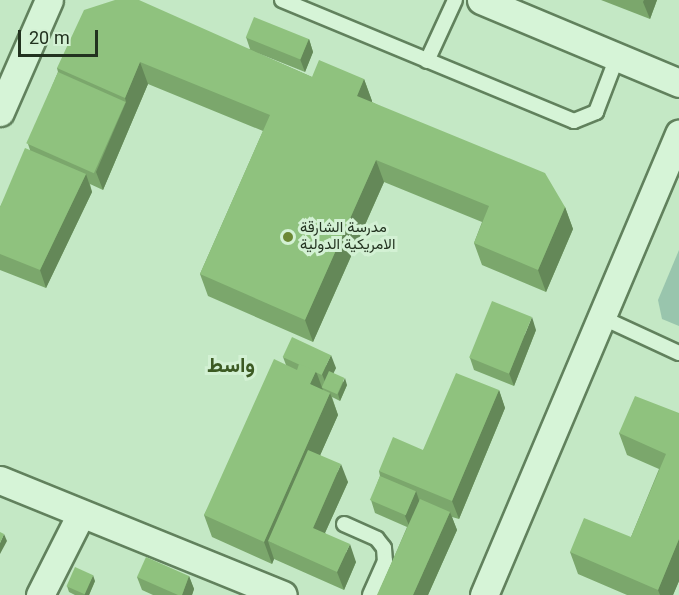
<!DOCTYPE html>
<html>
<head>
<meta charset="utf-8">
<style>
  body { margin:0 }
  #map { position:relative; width:679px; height:595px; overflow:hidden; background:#c4e8c5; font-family:Georgia,Vazirmatn,serif }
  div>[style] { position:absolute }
  .green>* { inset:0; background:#99c5ad }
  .roads { filter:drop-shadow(2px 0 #61815d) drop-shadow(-2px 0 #61815d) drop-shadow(0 2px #61815d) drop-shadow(0 -2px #61815d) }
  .service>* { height:14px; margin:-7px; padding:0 7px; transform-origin:7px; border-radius:7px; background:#d6f4d7 }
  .minor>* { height:27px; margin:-13.5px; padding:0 13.5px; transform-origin:13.5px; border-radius:13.5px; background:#d6f4d7 }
  .wall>* { inset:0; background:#7ba76c }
  .shaded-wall>* { inset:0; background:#648858 }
  .building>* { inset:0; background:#8fc27e; transform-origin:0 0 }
  .dots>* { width:16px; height:16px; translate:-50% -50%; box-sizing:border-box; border:3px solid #d3f1d4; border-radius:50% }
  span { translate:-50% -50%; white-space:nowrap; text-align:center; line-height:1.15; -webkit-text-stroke:6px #d3f1d4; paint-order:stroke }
  .poi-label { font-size:15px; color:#22321f }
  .left { translate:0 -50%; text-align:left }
  .district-label { font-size:21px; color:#3c5a23; font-weight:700 }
  .scale { position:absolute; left:18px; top:30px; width:80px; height:27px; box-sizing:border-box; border:3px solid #22321f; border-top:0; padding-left:8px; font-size:18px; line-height:21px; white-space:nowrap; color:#22321f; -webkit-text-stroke:4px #d3f1d4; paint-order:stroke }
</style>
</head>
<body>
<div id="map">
  <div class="green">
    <div style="clip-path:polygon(679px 250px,679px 326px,662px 319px,658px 300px)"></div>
  </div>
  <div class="roads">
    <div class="service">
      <div style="left:282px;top:0;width:316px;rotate:22.5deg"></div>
      <div style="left:574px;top:121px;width:24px;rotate:-22deg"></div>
      <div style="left:596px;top:112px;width:59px;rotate:-69.1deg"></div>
      <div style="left:427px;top:61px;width:67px;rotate:-65.3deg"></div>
      <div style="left:601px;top:317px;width:86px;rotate:24.8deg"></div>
      <div style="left:344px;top:524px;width:36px;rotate:24deg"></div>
      <div style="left:377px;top:539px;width:11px;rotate:52deg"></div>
      <div style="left:384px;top:548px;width:13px;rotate:86deg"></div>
      <div style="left:385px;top:561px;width:37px;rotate:114deg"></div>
    </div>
    <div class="minor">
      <div style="left:481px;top:0;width:215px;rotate:22.7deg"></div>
      <div style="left:0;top:112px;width:122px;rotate:-66.4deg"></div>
      <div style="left:0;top:480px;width:305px;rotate:22.1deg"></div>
      <div style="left:40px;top:595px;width:91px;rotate:-63.2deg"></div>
      <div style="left:484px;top:595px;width:501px;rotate:-67.07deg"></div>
    </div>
  </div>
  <div class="wall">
    <div style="clip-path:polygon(601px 0,657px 0,650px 19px)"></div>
    <div style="clip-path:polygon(246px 37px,309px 39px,313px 52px,305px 72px,255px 52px,312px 77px,364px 79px,372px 101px,372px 102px,565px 207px,573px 229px,546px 292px,482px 265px,474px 243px,482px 222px,384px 182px,313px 342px,208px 296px,200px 274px,263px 131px,148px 84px,103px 190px,90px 184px,92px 192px,46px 288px,0 270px,0 207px,30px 150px,28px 144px,58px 72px,57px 68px,250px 49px)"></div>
    <div style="clip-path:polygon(536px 330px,514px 386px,474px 370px,470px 358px)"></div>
    <div style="clip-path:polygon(283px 357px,336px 368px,333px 373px,347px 385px,340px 401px,332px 397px,338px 415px,320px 455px,348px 482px,325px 533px,356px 562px,344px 590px,274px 559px,272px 564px,212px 537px,204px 515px,286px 365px)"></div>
    <div style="clip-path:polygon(499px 390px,505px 408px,459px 519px,452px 517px,457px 530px,428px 595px,378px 595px,407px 527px,375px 513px,371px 500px,380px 476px,379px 471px,423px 450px)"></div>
    <div style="clip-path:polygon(679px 413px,679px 581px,673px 595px,627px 595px,578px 574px,570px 552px,631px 537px,659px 469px,627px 455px,619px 433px)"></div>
    <div style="clip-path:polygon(189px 576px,194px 589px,192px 595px,153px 595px,142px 590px,137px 577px)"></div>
    <div style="clip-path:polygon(95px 581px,89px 595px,75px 595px,69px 592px,67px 586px)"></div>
  </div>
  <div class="shaded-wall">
    <div style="clip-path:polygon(644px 0,657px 0,650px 19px,643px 2px)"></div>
    <div style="clip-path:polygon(309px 39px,313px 52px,305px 72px,300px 59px)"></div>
    <div style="clip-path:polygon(140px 62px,148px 84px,103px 190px,96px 172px,126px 102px,125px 98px)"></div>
    <div style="clip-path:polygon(364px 79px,372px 101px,365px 118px,357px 96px)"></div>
    <div style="clip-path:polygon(376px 160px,384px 182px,313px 342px,305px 320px)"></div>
    <div style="clip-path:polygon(86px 174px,92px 192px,46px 288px,40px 270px)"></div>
    <div style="clip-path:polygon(565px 207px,573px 229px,546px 292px,538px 270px)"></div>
    <div style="clip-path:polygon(532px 317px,536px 330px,514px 386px,509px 373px)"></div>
    <div style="clip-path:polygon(331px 355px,336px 368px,327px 387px,322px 374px)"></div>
    <div style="clip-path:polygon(316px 371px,324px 393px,310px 384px)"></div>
    <div style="clip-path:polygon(345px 378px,347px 385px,340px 401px,338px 394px)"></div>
    <div style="clip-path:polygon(499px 390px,505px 408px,459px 519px,452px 501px)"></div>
    <div style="clip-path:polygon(330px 393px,338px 415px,280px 546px,268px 541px,274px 559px,272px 564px,264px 542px)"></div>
    <div style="clip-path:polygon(341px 464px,348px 482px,319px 546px,313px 528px)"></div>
    <div style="clip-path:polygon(416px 491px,420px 503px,410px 528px,405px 516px)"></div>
    <div style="clip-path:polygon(450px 512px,457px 530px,428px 595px,413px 595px)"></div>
    <div style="clip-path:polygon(4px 534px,7px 541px,0 554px,0 543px)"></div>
    <div style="clip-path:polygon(679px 539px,679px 581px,673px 595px,660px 595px,658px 590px)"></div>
    <div style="clip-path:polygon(350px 544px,356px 562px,344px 590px,337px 572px)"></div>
    <div style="clip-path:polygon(93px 575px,95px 581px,89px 595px,85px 595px,84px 593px)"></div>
    <div style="clip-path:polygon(189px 576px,194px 589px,192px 595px,182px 595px)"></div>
  </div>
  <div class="building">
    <div style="clip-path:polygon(115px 0,139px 0,312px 77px,319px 60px,364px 79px,357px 96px,545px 173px,565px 207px,538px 270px,474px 243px,489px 206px,376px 160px,305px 320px,200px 274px,270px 115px,140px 62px,125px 98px,57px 68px,84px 10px)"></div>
    <div style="left:254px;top:17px;width:59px;height:22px;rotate:22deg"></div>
    <div style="left:58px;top:72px;width:74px;height:78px;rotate:24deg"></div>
    <div style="clip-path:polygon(25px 148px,86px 174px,40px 270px,0 254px,0 207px)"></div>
    <div style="left:492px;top:301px;width:43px;height:61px;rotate:22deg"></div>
    <div style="left:292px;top:337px;width:43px;height:22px;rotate:25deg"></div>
    <div style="clip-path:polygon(274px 359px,297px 370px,299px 364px,316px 371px,310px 384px,330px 393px,264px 542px,204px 515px)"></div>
    <div style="left:329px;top:371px;width:17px;height:18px;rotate:24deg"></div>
    <div style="clip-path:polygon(456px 373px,499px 390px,452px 501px,379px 471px,393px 437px,423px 450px)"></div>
    <div style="clip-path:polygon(635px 396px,679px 413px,679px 539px,658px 590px,570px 552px,584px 518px,631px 537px,666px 454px,619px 433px)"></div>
    <div style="clip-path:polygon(308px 450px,341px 464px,313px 528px,350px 544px,337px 572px,268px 541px)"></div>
    <div style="left:380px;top:476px;width:39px;height:26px;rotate:23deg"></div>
    <div style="clip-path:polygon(420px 499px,450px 512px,413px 595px,377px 595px)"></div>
    <div style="clip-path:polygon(0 532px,4px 534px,0 543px)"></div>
    <div style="clip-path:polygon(146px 557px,189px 576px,182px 595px,178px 595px,137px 577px)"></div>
    <div style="left:75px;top:567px;width:20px;height:21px;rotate:24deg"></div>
  </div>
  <div class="dots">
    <div style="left:288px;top:237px;background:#6c8834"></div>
  </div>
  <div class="poi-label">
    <span class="left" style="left:300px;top:237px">مدرسة الشارقة<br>الامريكية الدولية</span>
  </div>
  <div class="district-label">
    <span style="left:231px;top:367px">واسط</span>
  </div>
  <div class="scale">20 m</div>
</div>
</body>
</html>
